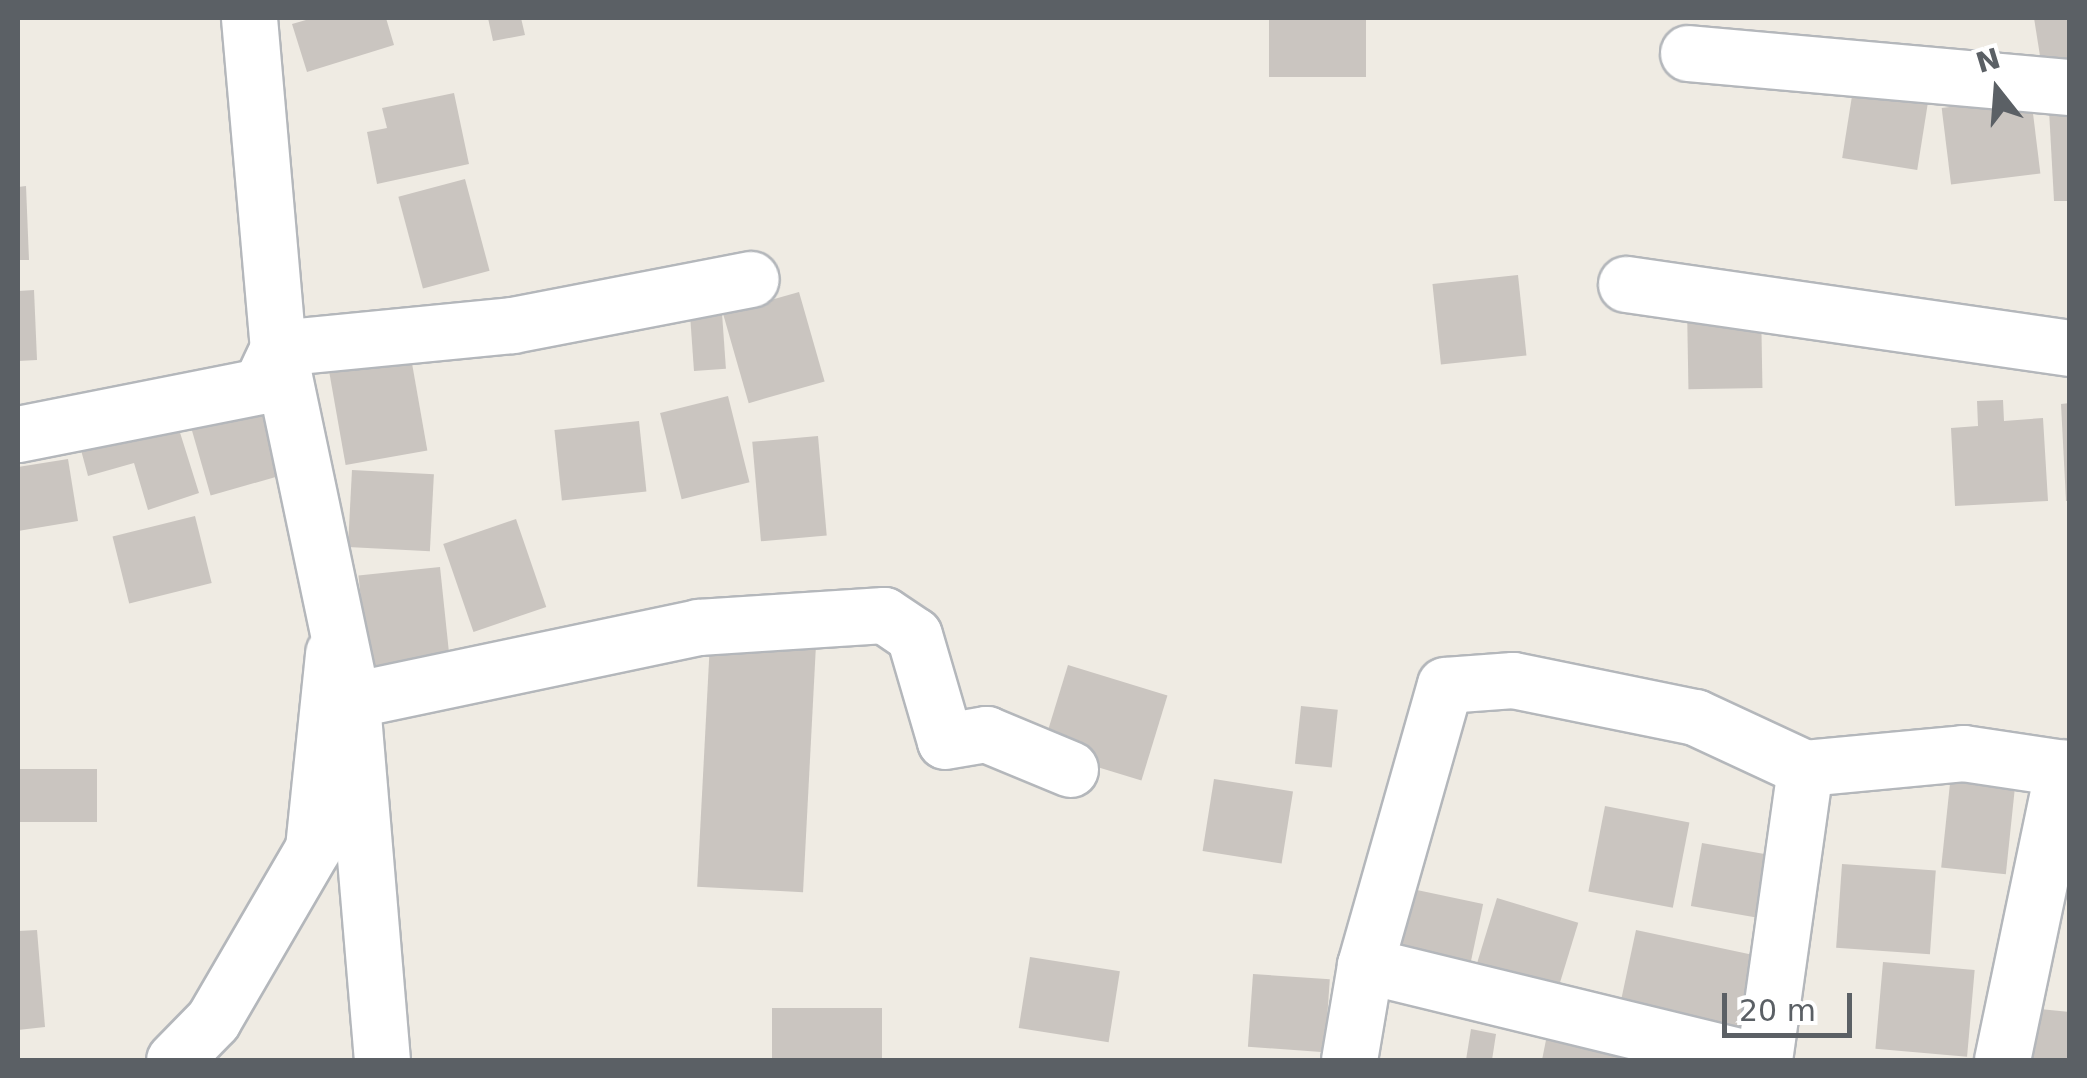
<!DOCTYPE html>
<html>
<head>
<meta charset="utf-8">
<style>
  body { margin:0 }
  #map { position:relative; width:2087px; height:1078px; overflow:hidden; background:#efebe3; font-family:"DejaVu Sans",sans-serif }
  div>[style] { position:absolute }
  .building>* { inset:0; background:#cac5c0; transform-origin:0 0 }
  .roads { filter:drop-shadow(2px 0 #b4b7bb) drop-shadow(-2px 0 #b4b7bb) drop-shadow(0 2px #b4b7bb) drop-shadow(0 -2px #b4b7bb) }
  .minor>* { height:55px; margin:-27.5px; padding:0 27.5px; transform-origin:27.5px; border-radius:27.5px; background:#fff }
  span { translate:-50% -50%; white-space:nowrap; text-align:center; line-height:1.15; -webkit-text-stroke:8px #fff; paint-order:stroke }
  .frame { position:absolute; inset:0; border:20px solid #5b6065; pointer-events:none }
  .north { position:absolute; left:1947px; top:40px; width:100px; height:100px; -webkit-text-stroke:8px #fff; paint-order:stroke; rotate:343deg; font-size:28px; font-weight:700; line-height:40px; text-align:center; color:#5b6065 }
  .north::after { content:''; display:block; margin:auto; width:35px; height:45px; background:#5b6065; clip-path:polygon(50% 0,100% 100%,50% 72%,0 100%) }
  .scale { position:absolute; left:1722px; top:993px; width:130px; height:45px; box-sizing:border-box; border:5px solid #5b6065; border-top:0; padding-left:12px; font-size:30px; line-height:35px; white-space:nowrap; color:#5b6065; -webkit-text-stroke:8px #fff; paint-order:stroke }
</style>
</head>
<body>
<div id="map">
  <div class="building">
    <div style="clip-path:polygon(313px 18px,386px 18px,394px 45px,307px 72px,292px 24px)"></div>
    <div style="clip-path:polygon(488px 18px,521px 18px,525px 35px,493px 41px)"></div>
    <div style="left:1269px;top:18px;width:97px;height:59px"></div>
    <div style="clip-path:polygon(2034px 18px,2070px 18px,2070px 78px,2044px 81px)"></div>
    <div style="left:1855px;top:77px;width:76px;height:82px;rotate:9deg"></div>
    <div style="clip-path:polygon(454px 93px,469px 164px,377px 184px,367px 132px,387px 128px,382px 108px)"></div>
    <div style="left:2031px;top:97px;width:77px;height:90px;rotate:83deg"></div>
    <div style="clip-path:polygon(2070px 109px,2070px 201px,2054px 201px,2049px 110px)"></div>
    <div style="left:465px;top:179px;width:95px;height:69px;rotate:75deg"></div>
    <div style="clip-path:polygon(26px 186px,29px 260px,18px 260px,18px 187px)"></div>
    <div style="left:1518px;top:275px;width:81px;height:86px;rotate:84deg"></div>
    <div style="clip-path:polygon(34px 290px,37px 360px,18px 361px,18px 291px)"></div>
    <div style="left:799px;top:292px;width:93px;height:79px;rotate:74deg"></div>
    <div style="left:1761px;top:305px;width:83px;height:74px;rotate:89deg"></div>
    <div style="left:722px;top:313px;width:56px;height:32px;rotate:86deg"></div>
    <div style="left:410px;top:352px;width:100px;height:83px;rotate:80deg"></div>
    <div style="left:267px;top:391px;width:85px;height:83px;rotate:74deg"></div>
    <div style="left:728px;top:396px;width:89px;height:70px;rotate:76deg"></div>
    <div style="clip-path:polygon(2003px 400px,2004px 421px,2043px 418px,2048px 501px,1955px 506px,1951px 428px,1978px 426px,1977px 401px)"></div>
    <div style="clip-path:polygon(2070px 403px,2070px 501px,2066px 501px,2061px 404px)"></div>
    <div style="left:639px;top:421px;width:71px;height:85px;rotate:84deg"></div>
    <div style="clip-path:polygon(177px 423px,199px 493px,148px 510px,134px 463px,88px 476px,78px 439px)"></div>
    <div style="left:818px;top:436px;width:100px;height:66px;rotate:85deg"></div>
    <div style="clip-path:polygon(68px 459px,78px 521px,18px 531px,18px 467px)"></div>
    <div style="left:352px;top:470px;width:82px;height:77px;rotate:3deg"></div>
    <div style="left:195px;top:516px;width:69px;height:85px;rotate:76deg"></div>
    <div style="left:516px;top:519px;width:93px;height:77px;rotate:71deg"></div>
    <div style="left:440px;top:567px;width:91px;height:82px;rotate:84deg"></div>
    <div style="left:710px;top:642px;width:106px;height:245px;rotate:3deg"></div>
    <div style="left:1068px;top:665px;width:104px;height:89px;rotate:17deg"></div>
    <div style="left:1301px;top:706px;width:37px;height:58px;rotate:6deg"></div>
    <div style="left:18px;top:769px;width:79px;height:53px"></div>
    <div style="left:1951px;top:774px;width:65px;height:94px;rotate:6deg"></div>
    <div style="left:1214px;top:779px;width:80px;height:73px;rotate:9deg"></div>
    <div style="left:1605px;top:806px;width:86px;height:87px;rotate:11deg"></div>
    <div style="left:1702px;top:843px;width:88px;height:64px;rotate:10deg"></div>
    <div style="left:1842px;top:864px;width:94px;height:84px;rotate:4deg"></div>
    <div style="left:1398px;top:886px;width:87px;height:72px;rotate:12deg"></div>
    <div style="left:1497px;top:898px;width:85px;height:69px;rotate:17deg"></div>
    <div style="clip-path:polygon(37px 930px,45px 1027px,18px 1030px,18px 931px)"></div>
    <div style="left:1636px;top:930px;width:126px;height:79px;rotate:12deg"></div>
    <div style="left:1030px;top:957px;width:91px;height:72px;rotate:9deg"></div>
    <div style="left:1883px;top:962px;width:92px;height:87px;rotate:5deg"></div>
    <div style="left:1253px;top:974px;width:77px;height:73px;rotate:4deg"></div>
    <div style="left:772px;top:1008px;width:110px;height:52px"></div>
    <div style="clip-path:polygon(2029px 1008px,2070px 1012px,2070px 1060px,2025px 1060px)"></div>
    <div style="clip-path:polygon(1549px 1025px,1630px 1040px,1626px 1060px,1542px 1060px)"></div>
    <div style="clip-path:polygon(1471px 1029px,1496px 1034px,1492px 1060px,1466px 1060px)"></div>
  </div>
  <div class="roads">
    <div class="minor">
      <div style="left:249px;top:18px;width:331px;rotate:85deg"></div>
      <div style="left:278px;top:348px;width:360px;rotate:78.1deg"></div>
      <div style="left:352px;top:700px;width:354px;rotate:-11.9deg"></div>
      <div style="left:698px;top:627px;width:186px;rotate:-3.7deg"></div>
      <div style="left:884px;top:615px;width:36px;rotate:34deg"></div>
      <div style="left:914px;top:635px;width:110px;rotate:73.7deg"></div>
      <div style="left:945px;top:741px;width:42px;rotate:-9.7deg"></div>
      <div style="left:986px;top:734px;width:91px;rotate:22.6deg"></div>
      <div style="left:1688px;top:53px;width:384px;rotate:5.1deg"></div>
      <div style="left:1626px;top:284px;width:449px;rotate:8.2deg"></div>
      <div style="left:18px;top:434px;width:247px;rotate:-11.2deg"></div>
      <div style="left:260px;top:386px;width:42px;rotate:-64.7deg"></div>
      <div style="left:278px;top:348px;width:235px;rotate:-5.6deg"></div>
      <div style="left:512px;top:325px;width:243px;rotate:-10.9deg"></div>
      <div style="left:353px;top:715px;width:346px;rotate:85.2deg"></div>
      <div style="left:1365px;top:965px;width:400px;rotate:13.7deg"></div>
      <div style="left:174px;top:1060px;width:56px;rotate:-45.7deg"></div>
      <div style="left:213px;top:1020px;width:199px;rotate:-59.8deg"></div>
      <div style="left:313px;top:848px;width:196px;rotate:-84.1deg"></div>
      <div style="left:1349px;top:1060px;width:96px;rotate:-80.4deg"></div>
      <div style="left:1365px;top:965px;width:291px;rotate:-74.1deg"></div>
      <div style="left:1445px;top:685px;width:68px;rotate:-4.2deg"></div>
      <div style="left:1513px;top:680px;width:186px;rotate:11.5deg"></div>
      <div style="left:1695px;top:717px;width:121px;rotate:24.9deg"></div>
      <div style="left:1805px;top:768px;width:159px;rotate:-5.4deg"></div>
      <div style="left:1963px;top:753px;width:108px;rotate:8.5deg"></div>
      <div style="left:1764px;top:1060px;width:295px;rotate:-82deg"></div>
      <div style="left:2002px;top:1060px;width:299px;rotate:-78.2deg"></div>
    </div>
  </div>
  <div class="frame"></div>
  <div class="north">N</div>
  <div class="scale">20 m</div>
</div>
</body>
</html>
